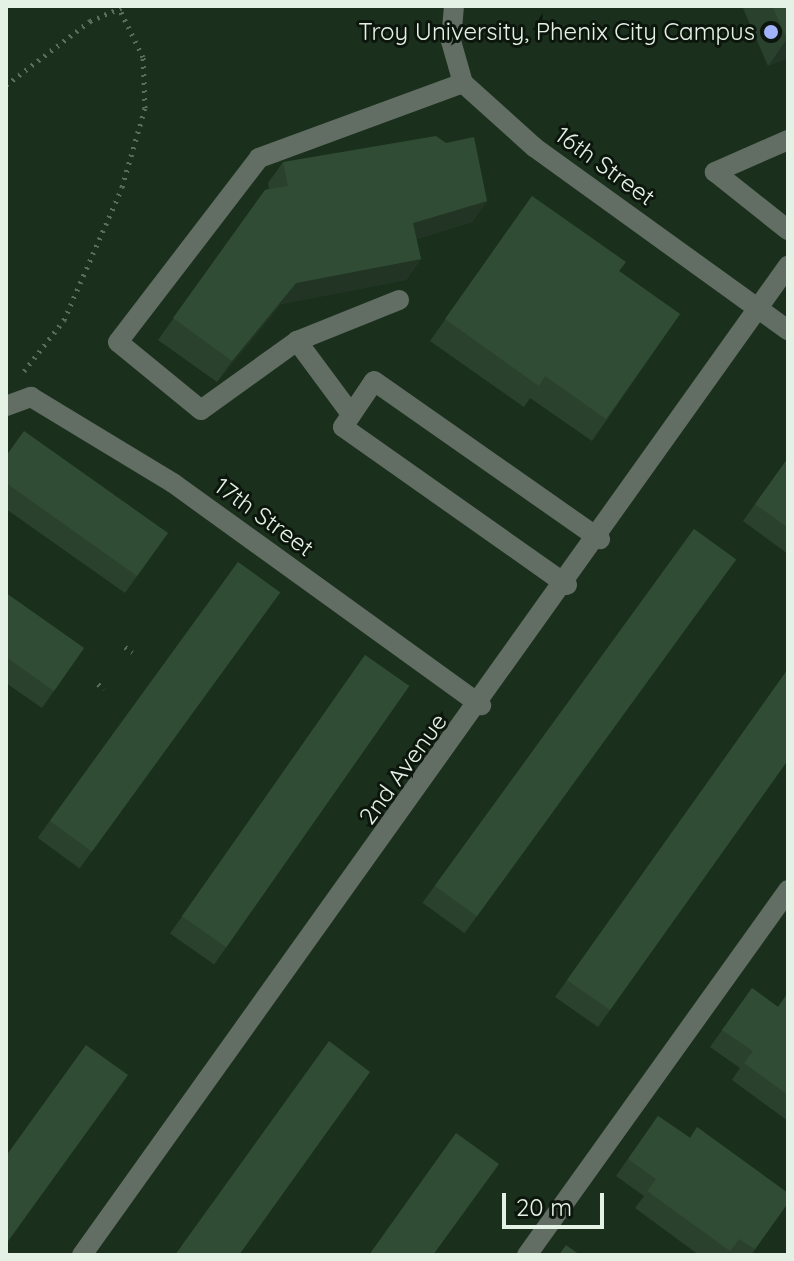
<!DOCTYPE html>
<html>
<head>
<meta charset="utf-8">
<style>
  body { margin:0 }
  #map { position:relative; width:794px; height:1261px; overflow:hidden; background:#1a301d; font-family:Quicksand,sans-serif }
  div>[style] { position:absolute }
  .path>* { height:5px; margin-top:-2.5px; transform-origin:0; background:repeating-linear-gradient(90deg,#5a6e5d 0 2px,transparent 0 8px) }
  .service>* { height:20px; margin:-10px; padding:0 10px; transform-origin:10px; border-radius:10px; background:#626d63 }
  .minor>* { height:20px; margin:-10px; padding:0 10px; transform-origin:10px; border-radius:10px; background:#626d63 }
  .wall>* { inset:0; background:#2a412e; transform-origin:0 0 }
  .shaded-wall>* { inset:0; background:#223525 }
  .building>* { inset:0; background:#314c35; transform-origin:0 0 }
  .dots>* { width:22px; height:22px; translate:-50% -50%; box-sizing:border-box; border:4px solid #0c160d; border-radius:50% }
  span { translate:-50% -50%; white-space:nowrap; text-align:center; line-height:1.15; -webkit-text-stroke:6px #0c160d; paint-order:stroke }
  .poi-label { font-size:24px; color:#e4f2e5 }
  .right { translate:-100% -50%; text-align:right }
  .street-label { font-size:24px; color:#e4f2e5 }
  .frame { position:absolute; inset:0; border:8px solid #e4f2e5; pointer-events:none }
  .scale { position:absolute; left:502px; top:1193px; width:102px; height:36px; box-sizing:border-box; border:4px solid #e4f2e5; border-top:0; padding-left:10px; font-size:24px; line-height:28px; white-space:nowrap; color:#e4f2e5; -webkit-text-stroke:6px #0c160d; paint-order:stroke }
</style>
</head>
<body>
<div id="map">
  <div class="path">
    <div style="left:6px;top:85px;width:106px;rotate:-37.3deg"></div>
    <div style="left:90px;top:21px;width:38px;rotate:-23deg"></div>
    <div style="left:24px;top:371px;width:65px;rotate:-51.9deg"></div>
    <div style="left:64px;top:320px;width:145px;rotate:-66.4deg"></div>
    <div style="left:122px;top:187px;width:82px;rotate:-73.8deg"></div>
    <div style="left:145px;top:108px;width:51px;rotate:-92.2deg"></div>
    <div style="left:143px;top:57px;width:55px;rotate:-116.1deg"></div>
    <div style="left:125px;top:647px;width:9px;rotate:36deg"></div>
    <div style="left:98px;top:684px;width:8px;rotate:40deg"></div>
  </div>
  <div class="service">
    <div style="left:788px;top:140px;width:80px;rotate:156.3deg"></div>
    <div style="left:715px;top:172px;width:93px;rotate:38.5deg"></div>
    <div style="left:758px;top:308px;width:52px;rotate:-54.5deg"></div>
    <div style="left:297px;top:341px;width:118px;rotate:144.3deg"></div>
    <div style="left:201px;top:410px;width:107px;rotate:-140.7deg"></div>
    <div style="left:118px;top:342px;width:232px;rotate:-52.5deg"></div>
    <div style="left:259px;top:158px;width:217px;rotate:-20.2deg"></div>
    <div style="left:351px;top:414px;width:91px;rotate:-126.5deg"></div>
    <div style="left:297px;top:341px;width:110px;rotate:-21.9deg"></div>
    <div style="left:567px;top:585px;width:274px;rotate:-144.8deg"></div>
    <div style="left:343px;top:427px;width:55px;rotate:-56deg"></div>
    <div style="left:374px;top:381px;width:276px;rotate:35deg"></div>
    <div style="left:527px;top:1255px;width:449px;rotate:-54.4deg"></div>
  </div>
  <div class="minor">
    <div style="left:454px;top:6px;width:35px;rotate:95deg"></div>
    <div style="left:451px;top:41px;width:44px;rotate:74.1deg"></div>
    <div style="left:463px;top:83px;width:96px;rotate:42deg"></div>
    <div style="left:534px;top:147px;width:313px;rotate:35.8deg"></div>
    <div style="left:6px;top:406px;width:27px;rotate:-20deg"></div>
    <div style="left:31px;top:397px;width:166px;rotate:31.2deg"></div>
    <div style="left:173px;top:483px;width:380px;rotate:35.8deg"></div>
    <div style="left:82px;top:1255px;width:1164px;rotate:-54.48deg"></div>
  </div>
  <div class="wall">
    <div style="clip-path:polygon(742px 6px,788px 6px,788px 58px,768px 66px)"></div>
    <div style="clip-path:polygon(283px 162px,487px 201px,472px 222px,416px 239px,421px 259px,406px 280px,281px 304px,217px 382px,158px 340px,265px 190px,269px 189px,268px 183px)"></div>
    <div style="clip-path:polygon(532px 196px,619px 271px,680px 314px,592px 441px,530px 398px,524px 407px,430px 341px)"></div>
    <div style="clip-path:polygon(6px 456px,168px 533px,125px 593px,6px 509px)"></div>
    <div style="clip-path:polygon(788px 458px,788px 554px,743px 521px)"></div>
    <div style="left:694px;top:529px;width:52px;height:462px;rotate:36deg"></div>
    <div style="left:238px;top:562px;width:52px;height:341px;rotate:36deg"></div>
    <div style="clip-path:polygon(6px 593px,84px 648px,42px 708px,6px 683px)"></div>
    <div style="left:365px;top:655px;width:54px;height:340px;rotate:35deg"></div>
    <div style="clip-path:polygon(788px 669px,788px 760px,598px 1027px,555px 997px)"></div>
    <div style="clip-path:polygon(752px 988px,778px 1007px,788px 995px,788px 1121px,732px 1080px,740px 1068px,710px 1047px)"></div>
    <div style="clip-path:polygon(658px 1116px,788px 1203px,751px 1255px,699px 1255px,635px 1208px,644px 1196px,616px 1176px)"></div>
  </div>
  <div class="shaded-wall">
    <div style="clip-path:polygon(787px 39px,788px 39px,788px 58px,768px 66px)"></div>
    <div style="clip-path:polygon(487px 201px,472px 222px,398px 244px,413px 223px)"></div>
    <div style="clip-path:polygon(421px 259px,406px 280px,281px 304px,217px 382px,232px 361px,296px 283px)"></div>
  </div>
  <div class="building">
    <div style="clip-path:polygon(772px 6px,788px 6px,788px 39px,787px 39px)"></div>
    <div style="clip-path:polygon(436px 136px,446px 143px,474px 137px,487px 201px,413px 223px,421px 259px,296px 283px,232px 361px,173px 318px,265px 190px,288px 186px,283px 162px)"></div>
    <div style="clip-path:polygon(532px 196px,626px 262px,619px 271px,680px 314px,606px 419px,545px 376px,539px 386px,445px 319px)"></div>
    <div style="clip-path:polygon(24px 431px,168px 533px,137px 576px,6px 483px,6px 456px)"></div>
    <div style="clip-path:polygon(788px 458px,788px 528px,755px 504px)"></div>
    <div style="left:694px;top:529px;width:52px;height:441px;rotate:36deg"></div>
    <div style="left:238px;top:562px;width:52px;height:320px;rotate:36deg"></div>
    <div style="clip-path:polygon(6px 593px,84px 648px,54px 691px,6px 657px)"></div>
    <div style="left:365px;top:655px;width:54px;height:319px;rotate:35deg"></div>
    <div style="clip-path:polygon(788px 669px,788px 760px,610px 1010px,567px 980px)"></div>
    <div style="clip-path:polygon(752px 988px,778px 1007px,787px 994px,788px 995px,788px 1095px,744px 1063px,753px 1051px,722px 1030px)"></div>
    <div style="clip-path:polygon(329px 1041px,370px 1072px,239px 1255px,175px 1255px)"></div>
    <div style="clip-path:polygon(86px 1045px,128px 1075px,6px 1244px,6px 1156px)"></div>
    <div style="clip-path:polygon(658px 1116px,690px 1138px,697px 1127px,788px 1193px,788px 1203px,755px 1249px,739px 1239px,730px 1251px,647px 1191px,656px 1179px,628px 1159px)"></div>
    <div style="clip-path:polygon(456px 1133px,499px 1164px,433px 1255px,369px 1255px)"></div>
    <div style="clip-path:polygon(566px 1245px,580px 1255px,559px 1255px)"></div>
  </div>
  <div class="dots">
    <div style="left:771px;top:32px;background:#a1b3fd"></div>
  </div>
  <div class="poi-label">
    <span class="right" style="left:755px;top:32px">Troy University, Phenix City Campus</span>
  </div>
  <div class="street-label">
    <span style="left:605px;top:166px;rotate:36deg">16th Street</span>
    <span style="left:264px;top:517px;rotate:36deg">17th Street</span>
    <span style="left:403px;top:769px;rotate:-54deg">2nd Avenue</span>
  </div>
  <div class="frame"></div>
  <div class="scale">20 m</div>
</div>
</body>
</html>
